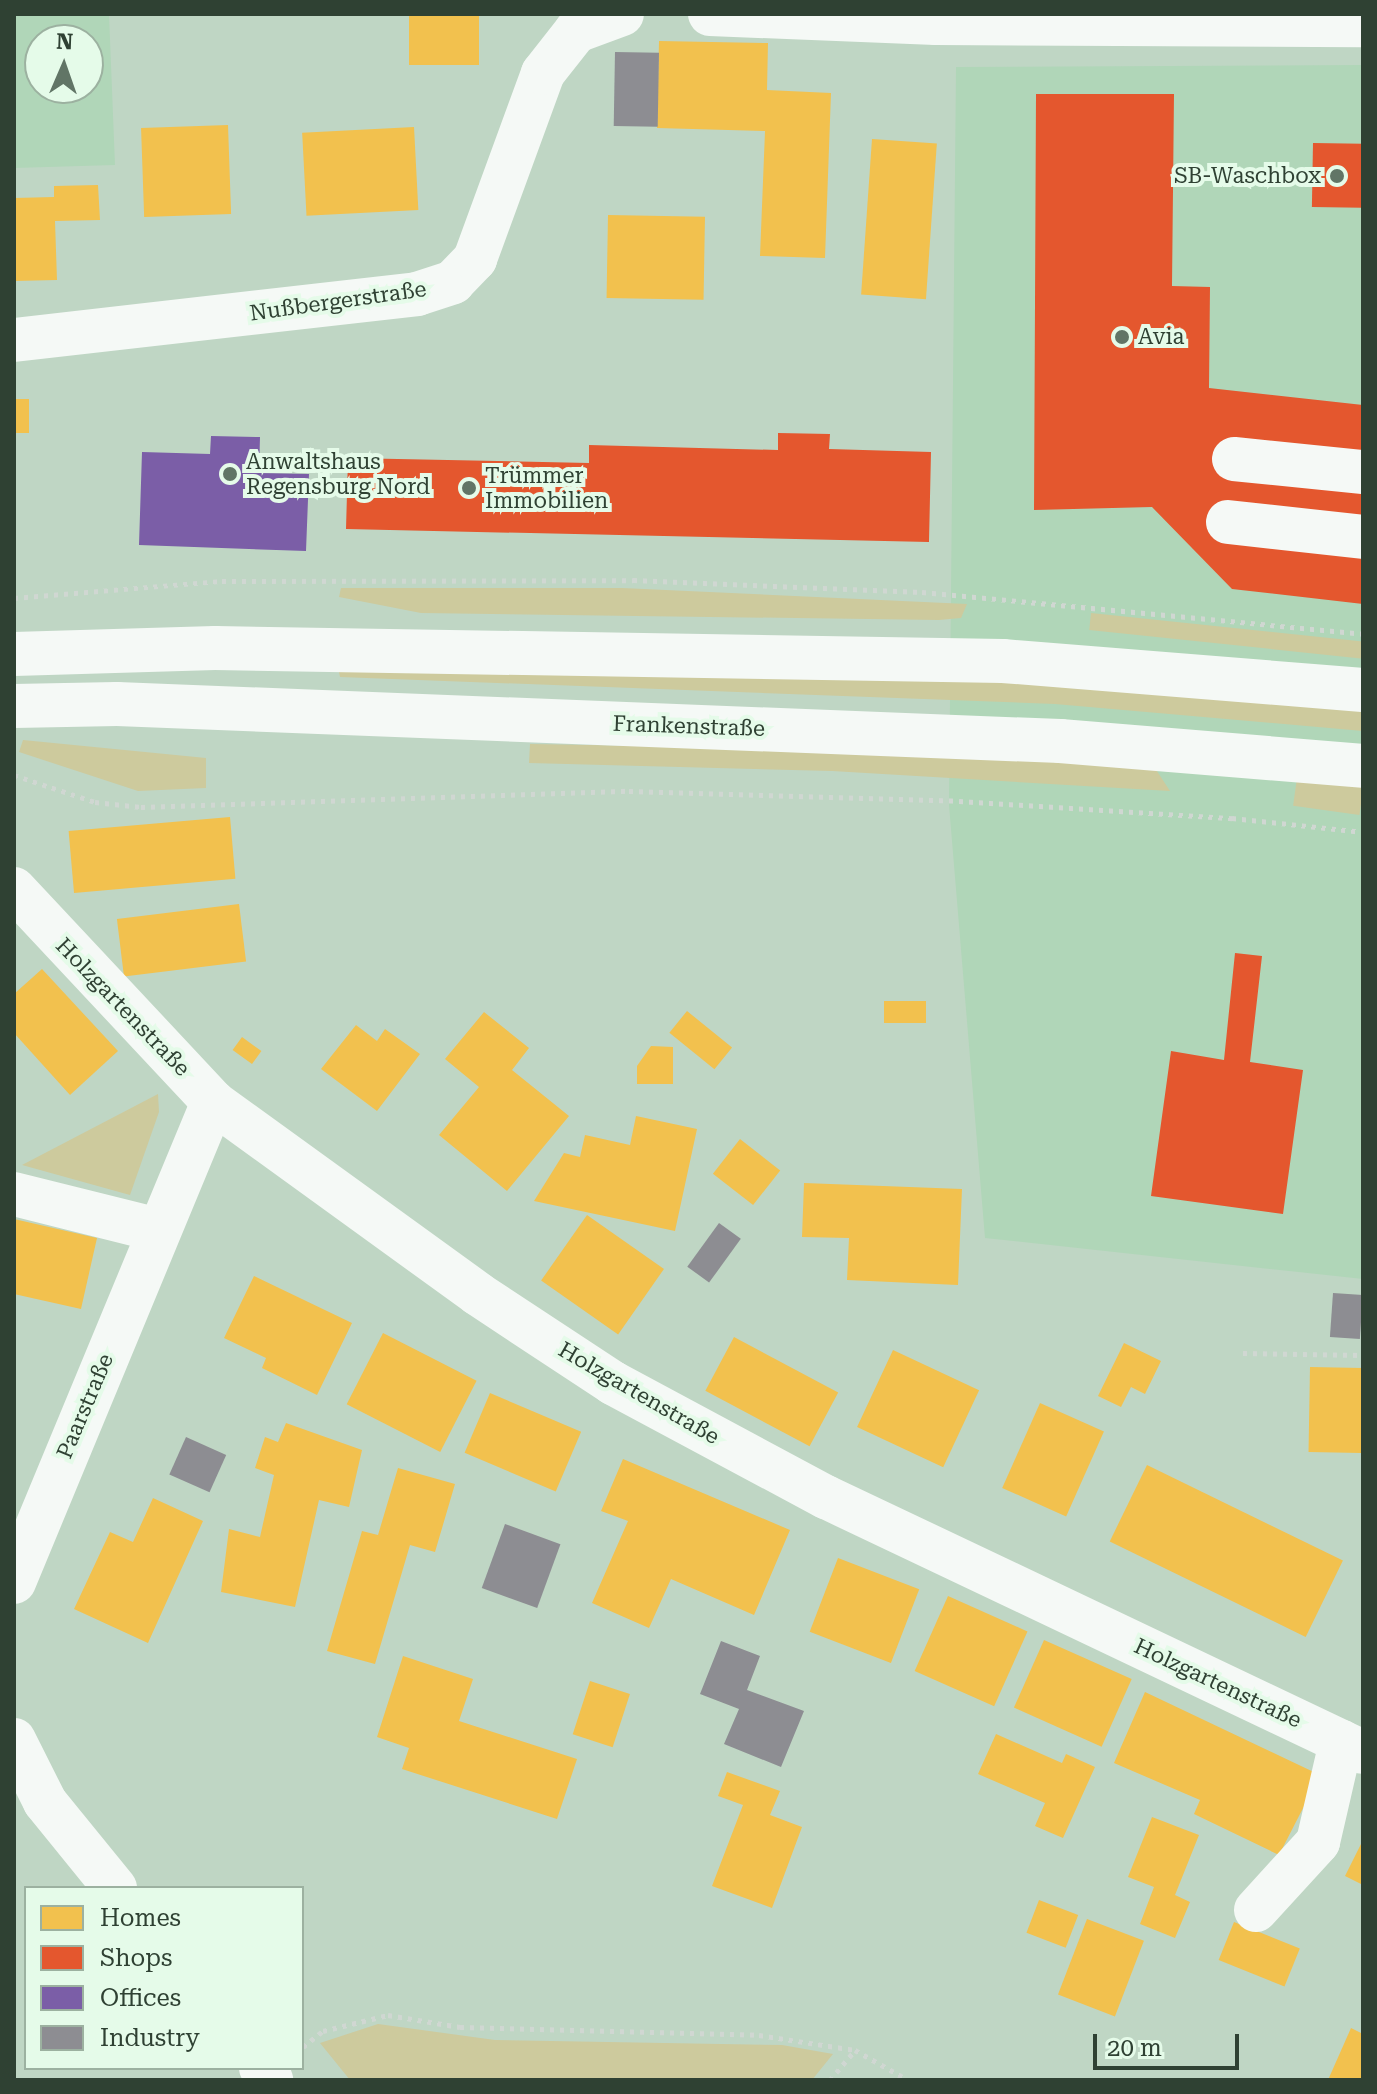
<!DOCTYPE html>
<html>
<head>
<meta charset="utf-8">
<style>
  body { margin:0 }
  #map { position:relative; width:1377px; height:2094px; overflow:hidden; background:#bfd6c4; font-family:"Roboto Serif",serif }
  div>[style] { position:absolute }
  .built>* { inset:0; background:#b0d6b8 }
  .green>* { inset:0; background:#cdca9d; transform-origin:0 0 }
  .homes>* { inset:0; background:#f2c14e; transform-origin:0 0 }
  .shops>* { inset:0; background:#e4572e; transform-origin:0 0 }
  .offices>* { inset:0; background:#7b5ea7 }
  .industry>* { inset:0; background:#8d8d92; transform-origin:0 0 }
  .path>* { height:5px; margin-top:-2.5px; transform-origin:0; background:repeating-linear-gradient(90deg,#d0d7d2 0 4px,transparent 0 10px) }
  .minor>* { height:44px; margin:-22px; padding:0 22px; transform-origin:22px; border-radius:22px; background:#f5f9f6 }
  .major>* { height:44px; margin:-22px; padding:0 22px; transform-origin:22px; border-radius:22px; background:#f5f9f6 }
  .dots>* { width:22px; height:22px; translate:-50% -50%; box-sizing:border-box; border:4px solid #e5fbe9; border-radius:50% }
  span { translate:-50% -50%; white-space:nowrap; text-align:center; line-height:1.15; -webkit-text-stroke:8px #e5fbe9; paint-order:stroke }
  .poi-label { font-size:22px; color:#2f4133 }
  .right { translate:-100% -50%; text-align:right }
  .left { translate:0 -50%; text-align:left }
  .street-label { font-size:22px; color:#2f4133 }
  .frame { position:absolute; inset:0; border:16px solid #2f4133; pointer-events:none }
  .legend { position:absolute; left:24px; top:1886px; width:280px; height:184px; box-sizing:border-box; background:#e5fbe9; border:2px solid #9cb1a0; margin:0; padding:10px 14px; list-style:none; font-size:24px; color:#2f4133 }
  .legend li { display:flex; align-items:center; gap:16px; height:40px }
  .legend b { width:40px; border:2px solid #9cb1a0 }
  .north { position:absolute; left:24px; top:24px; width:80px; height:80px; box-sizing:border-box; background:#e5fbe9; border:2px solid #9cb1a0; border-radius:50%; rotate:2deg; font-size:22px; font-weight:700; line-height:32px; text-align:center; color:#2f4133 }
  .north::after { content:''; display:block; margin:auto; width:28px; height:36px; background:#617566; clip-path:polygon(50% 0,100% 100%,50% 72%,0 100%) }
  .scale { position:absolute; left:1093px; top:2034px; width:146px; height:36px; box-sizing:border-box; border:4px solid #2f4133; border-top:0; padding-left:10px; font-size:24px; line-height:28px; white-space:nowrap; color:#2f4133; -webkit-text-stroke:6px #e5fbe9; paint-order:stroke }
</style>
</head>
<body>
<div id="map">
  <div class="built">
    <div style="clip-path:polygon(evenodd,14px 14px,109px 14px,115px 165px,14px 168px,14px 14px,40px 40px,88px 40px,88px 88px,40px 88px,40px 40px)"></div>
    <div style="clip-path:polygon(1363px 65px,1363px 1279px,985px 1238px,949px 805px,956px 67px)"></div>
  </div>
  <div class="green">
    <div style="clip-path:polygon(341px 588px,622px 588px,967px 604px,961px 618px,939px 620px,421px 613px,339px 597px)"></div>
    <div style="left:1091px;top:613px;width:273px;height:17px;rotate:6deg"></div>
    <div style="clip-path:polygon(338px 668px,921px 674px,1363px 709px,1363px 731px,1055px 704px,340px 677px)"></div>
    <div style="clip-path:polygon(23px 740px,206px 758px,206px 788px,138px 791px,19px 752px)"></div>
    <div style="clip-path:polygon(530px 744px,878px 750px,1153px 765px,1170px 791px,832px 771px,529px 763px)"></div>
    <div style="left:1297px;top:778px;width:67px;height:28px;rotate:8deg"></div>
    <div style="clip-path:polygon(158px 1094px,159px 1112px,130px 1195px,22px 1165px)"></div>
    <div style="clip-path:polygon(378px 2024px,495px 2040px,782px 2045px,833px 2054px,812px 2080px,350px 2080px,320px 2043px)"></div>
  </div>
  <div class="homes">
    <div style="left:409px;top:14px;width:70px;height:51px"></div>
    <div style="clip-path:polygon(659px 41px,768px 43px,767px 90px,831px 93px,825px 258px,760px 256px,765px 131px,657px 128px)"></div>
    <div style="left:228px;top:125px;width:89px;height:87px;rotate:88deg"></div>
    <div style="left:414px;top:127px;width:83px;height:112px;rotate:87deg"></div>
    <div style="left:872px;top:139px;width:65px;height:156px;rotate:4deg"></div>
    <div style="clip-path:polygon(98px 185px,100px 220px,55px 221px,57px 280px,14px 281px,14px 198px,54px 197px,54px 186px)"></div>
    <div style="left:608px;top:215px;width:97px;height:83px;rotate:1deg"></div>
    <div style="left:14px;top:399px;width:15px;height:34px"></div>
    <div style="left:230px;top:817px;width:62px;height:162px;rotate:85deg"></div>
    <div style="left:239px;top:904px;width:58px;height:123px;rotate:83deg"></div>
    <div style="clip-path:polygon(42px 969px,118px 1051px,70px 1095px,14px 1033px,14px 994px)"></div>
    <div style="left:926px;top:1001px;width:22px;height:42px;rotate:90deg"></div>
    <div style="left:687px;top:1011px;width:58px;height:28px;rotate:39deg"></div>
    <div style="clip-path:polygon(484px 1012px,529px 1048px,512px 1070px,569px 1116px,507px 1191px,439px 1135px,479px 1087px,445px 1059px)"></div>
    <div style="clip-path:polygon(356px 1025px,377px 1041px,385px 1029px,420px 1054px,377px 1111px,321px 1069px)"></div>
    <div style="left:242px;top:1037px;width:24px;height:16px;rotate:36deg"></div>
    <div style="clip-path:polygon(651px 1046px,673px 1047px,673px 1084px,637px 1084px,637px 1066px)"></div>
    <div style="clip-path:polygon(636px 1116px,697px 1129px,675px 1231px,534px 1201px,564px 1153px,580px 1157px,585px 1135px,630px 1145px)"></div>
    <div style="left:740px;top:1139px;width:51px;height:44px;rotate:38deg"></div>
    <div style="clip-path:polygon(804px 1183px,962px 1189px,958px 1285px,847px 1280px,849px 1238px,802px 1237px)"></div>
    <div style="left:587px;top:1215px;width:94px;height:80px;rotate:35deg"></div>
    <div style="clip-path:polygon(14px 1219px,97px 1238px,81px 1309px,14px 1294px)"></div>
    <div style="clip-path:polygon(254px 1276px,352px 1323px,317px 1395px,262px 1368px,266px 1358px,224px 1338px)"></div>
    <div style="left:383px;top:1333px;width:105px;height:80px;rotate:27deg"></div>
    <div style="left:734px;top:1337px;width:118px;height:61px;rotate:28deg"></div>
    <div style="clip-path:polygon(1124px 1343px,1161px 1361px,1145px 1394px,1131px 1387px,1121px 1407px,1098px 1396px)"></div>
    <div style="left:893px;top:1350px;width:95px;height:85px;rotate:25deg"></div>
    <div style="left:1310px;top:1367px;width:53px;height:85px;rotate:1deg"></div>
    <div style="left:490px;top:1393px;width:99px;height:65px;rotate:23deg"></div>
    <div style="left:1040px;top:1403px;width:70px;height:93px;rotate:24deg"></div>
    <div style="clip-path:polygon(286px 1423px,362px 1450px,349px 1507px,319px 1500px,295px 1607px,221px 1592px,229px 1529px,260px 1537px,274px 1475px,255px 1468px,265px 1437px,278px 1442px)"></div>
    <div style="clip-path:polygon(623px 1459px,790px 1530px,754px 1615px,671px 1579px,649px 1628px,592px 1603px,628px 1521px,601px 1511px)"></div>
    <div style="left:1147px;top:1465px;width:218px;height:85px;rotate:26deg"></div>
    <div style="clip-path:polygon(398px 1468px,455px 1484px,435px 1552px,410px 1545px,375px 1664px,327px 1651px,362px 1531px,378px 1535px)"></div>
    <div style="clip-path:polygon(153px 1498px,203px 1521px,148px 1643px,74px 1609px,110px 1532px,133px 1542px)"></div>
    <div style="left:838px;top:1558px;width:87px;height:79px;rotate:21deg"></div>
    <div style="left:948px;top:1596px;width:87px;height:82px;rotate:24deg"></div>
    <div style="left:1044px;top:1640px;width:96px;height:74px;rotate:24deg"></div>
    <div style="clip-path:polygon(403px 1656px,473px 1679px,459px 1721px,577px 1759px,557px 1819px,402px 1769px,409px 1748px,377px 1737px)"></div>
    <div style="left:590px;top:1681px;width:42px;height:56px;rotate:18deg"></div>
    <div style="clip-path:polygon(1145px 1692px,1320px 1775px,1279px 1855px,1194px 1814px,1200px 1800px,1114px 1763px)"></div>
    <div style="clip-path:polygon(996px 1734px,1062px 1763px,1066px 1754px,1095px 1767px,1063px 1838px,1035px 1826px,1045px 1803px,978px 1774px)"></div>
    <div style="clip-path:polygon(727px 1772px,780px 1791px,770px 1815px,802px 1827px,772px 1908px,712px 1886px,743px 1805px,718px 1796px)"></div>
    <div style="clip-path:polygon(1152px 1817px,1199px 1835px,1175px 1895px,1190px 1902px,1175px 1938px,1140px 1924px,1154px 1887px,1128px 1877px)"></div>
    <div style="clip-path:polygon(1363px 1840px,1363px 1885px,1345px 1876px)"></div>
    <div style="left:1039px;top:1900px;width:42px;height:35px;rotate:21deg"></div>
    <div style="left:1087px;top:1919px;width:61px;height:81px;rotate:21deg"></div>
    <div style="left:1234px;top:1922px;width:71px;height:41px;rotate:22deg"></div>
    <div style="clip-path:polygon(1351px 2028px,1363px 2034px,1363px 2080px,1328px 2080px)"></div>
  </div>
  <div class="shops">
    <div style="clip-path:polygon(1036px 94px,1174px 94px,1172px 286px,1210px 287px,1209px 388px,1363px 405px,1363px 604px,1232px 589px,1152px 507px,1034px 510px)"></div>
    <div style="left:1313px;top:143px;width:50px;height:64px;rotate:1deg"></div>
    <div style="clip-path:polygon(778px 433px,830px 434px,829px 449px,931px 452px,929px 542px,346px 529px,348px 458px,589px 463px,589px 445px,778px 450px)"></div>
    <div style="clip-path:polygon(1235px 953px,1262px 956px,1250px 1062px,1303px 1070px,1283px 1214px,1151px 1196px,1171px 1051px,1224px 1060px)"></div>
  </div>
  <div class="offices">
    <div style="clip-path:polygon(211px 436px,260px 437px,259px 473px,309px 474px,306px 551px,139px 545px,142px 452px,210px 454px)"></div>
  </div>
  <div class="industry">
    <div style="left:615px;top:52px;width:44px;height:74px;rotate:1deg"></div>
    <div style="left:719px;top:1223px;width:27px;height:54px;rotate:36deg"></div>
    <div style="left:1333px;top:1293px;width:30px;height:44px;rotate:4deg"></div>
    <div style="left:186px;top:1437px;width:44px;height:41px;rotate:24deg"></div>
    <div style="left:505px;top:1524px;width:59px;height:68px;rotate:20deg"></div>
    <div style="clip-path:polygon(721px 1641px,760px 1656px,747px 1690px,804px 1711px,781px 1767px,724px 1744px,739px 1709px,700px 1694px)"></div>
  </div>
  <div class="path">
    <div style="left:14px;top:598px;width:209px;rotate:-4.7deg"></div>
    <div style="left:222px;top:581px;width:411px;rotate:-0.1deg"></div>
    <div style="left:633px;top:580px;width:289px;rotate:2.4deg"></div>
    <div style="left:922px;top:592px;width:443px;rotate:5.4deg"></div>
    <div style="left:14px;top:775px;width:85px;rotate:18.4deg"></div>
    <div style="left:95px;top:802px;width:46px;rotate:6.2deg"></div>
    <div style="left:141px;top:807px;width:488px;rotate:-1.9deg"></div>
    <div style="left:629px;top:791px;width:330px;rotate:1.7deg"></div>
    <div style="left:959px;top:801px;width:274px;rotate:3.6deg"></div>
    <div style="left:1232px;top:818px;width:132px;rotate:6.1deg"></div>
    <div style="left:1243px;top:1353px;width:120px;rotate:1deg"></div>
    <div style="left:303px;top:2047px;width:26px;rotate:-39deg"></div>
    <div style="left:323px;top:2031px;width:67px;rotate:-13.8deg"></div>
    <div style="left:388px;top:2015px;width:73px;rotate:9.5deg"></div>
    <div style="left:460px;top:2027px;width:299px;rotate:1.5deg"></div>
    <div style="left:759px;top:2035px;width:97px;rotate:8.9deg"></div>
    <div style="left:855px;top:2050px;width:61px;rotate:29.5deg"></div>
    <div style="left:830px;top:2080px;width:39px;rotate:-50deg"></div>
  </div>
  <div class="minor">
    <div style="left:710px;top:14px;width:226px;rotate:2.3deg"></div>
    <div style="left:936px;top:23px;width:427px;rotate:0.3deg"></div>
    <div style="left:576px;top:31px;width:49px;rotate:-20.3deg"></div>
    <div style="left:14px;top:340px;width:406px;rotate:-6.5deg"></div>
    <div style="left:417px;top:294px;width:38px;rotate:-18deg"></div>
    <div style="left:453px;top:282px;width:32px;rotate:-46deg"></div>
    <div style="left:475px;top:259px;width:198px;rotate:-69.9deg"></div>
    <div style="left:543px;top:73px;width:53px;rotate:-51.8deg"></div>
    <div style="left:1234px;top:459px;width:130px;rotate:5.8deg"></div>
    <div style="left:1228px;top:522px;width:136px;rotate:6.3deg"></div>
    <div style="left:14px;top:889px;width:291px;rotate:46.9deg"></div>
    <div style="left:213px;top:1102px;width:327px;rotate:35.9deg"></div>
    <div style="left:478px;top:1294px;width:162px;rotate:33.4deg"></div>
    <div style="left:613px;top:1383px;width:242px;rotate:28.2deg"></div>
    <div style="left:826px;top:1497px;width:594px;rotate:25.4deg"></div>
    <div style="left:14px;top:1194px;width:148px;rotate:14deg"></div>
    <div style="left:14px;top:1582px;width:520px;rotate:-67.48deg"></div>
    <div style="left:14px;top:1740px;width:69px;rotate:63.4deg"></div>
    <div style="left:45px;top:1802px;width:111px;rotate:50.9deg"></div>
    <div style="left:1256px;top:1910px;width:92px;rotate:-47.6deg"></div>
    <div style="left:1318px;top:1842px;width:103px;rotate:-77deg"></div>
    <div style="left:261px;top:2068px;width:16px;rotate:50deg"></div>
  </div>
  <div class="major">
    <div style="left:14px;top:654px;width:201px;rotate:-1.7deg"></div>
    <div style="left:215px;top:648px;width:788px;rotate:0.95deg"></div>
    <div style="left:1003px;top:661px;width:361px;rotate:4.6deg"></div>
    <div style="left:14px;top:706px;width:103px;rotate:-1.1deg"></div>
    <div style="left:117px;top:704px;width:944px;rotate:2.25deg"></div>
    <div style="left:1060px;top:741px;width:304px;rotate:4.7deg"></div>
  </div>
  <div class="dots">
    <div style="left:1337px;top:176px;background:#617566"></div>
    <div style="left:1122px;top:337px;background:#617566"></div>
    <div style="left:230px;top:474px;background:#617566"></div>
    <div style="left:469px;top:488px;background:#617566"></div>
  </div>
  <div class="poi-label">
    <span class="right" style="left:1321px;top:176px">SB-Waschbox</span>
    <span class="left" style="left:1138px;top:337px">Avia</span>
    <span class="left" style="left:246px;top:474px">Anwaltshaus<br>Regensburg Nord</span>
    <span class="left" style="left:485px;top:488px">Trümmer<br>Immobilien</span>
  </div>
  <div class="street-label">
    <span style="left:338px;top:301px;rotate:-8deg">Nußbergerstraße</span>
    <span style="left:689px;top:726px;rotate:2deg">Frankenstraße</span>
    <span style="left:123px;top:1007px;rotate:46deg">Holzgartenstraße</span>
    <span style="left:639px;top:1393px;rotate:30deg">Holzgartenstraße</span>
    <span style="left:85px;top:1406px;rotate:-67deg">Paarstraße</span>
    <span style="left:1218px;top:1683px;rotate:25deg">Holzgartenstraße</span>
  </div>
  <div class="frame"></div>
  <ul class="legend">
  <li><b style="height:22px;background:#f2c14e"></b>Homes</li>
  <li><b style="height:22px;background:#e4572e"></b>Shops</li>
  <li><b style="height:22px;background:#7b5ea7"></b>Offices</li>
  <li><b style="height:22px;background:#8d8d92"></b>Industry</li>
  </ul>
  <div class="north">N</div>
  <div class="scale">20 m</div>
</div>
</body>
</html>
